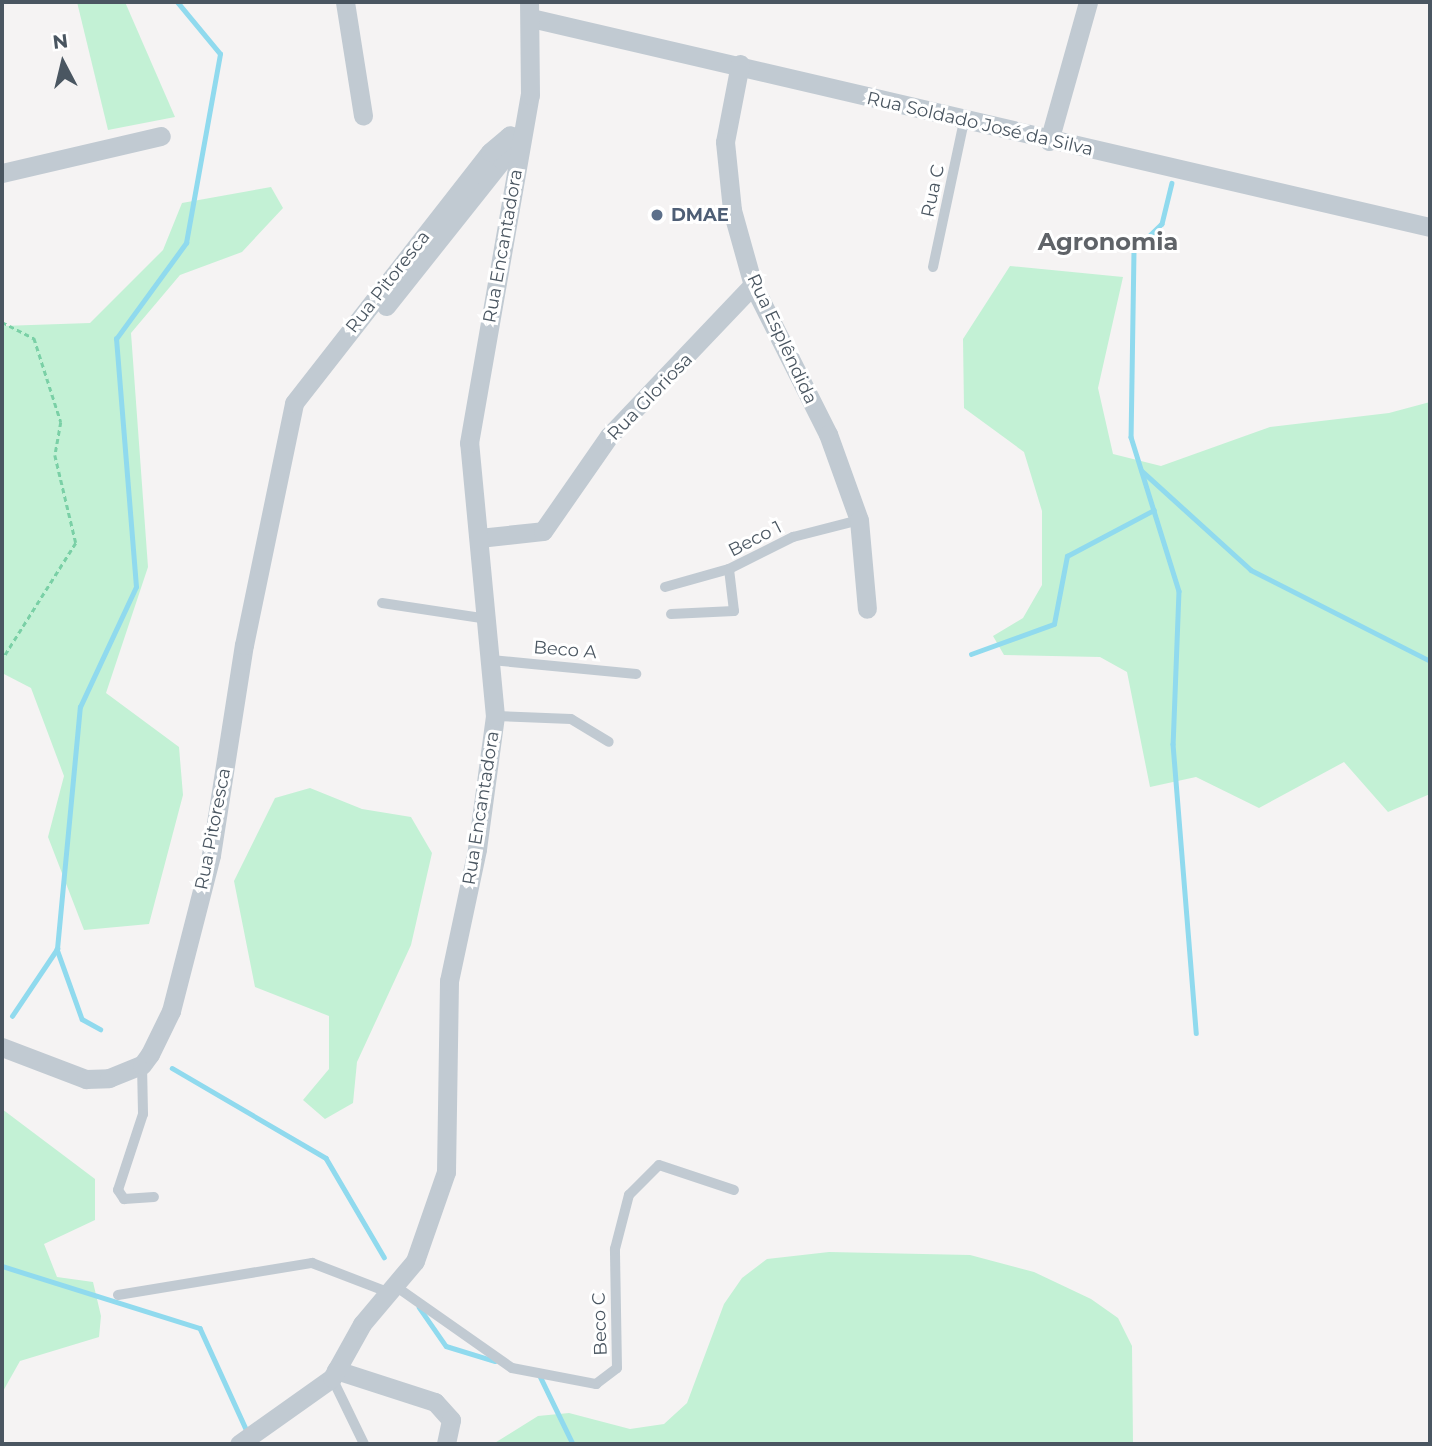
<!DOCTYPE html>
<html>
<head>
<meta charset="utf-8">
<style>
  body { margin:0 }
  #map { position:relative; width:1432px; height:1446px; overflow:hidden; background:#f5f3f3; font-family:Montserrat,sans-serif }
  div>[style] { position:absolute }
  .green>* { inset:0; background:#c3f1d5 }
  .stream>* { height:4.5px; margin:-2.25px; padding:0 2.25px; transform-origin:2.25px; border-radius:2.25px; background:#90daee }
  .path>* { height:2.5px; margin-top:-1.25px; transform-origin:0; background:repeating-linear-gradient(90deg,#7ad0a6 0 5px,transparent 0 8.5px) }
  .service>* { height:10px; margin:-5px; padding:0 5px; transform-origin:5px; border-radius:5px; background:#c1cad2 }
  .minor>* { height:19px; margin:-9.5px; padding:0 9.5px; transform-origin:9.5px; border-radius:9.5px; background:#c1cad2 }
  .dots>* { width:19px; height:19px; translate:-50% -50%; box-sizing:border-box; border:4px solid #fff; border-radius:50% }
  span { translate:-50% -50%; white-space:nowrap; text-align:center; line-height:1.15; -webkit-text-stroke:6px #fff; paint-order:stroke }
  .street-label { font-size:18px; color:#4a5661 }
  .service-label { font-size:18px; color:#4e5e75; font-weight:700 }
  .left { translate:0 -50%; text-align:left }
  .district-label { font-size:24px; color:#5f6368; font-weight:700 }
  .frame { position:absolute; inset:0; border:4px solid #4a5661; pointer-events:none }
  .north { position:absolute; left:28px; top:28px; width:70px; height:70px; -webkit-text-stroke:5px #fff; paint-order:stroke; rotate:353deg; font-size:19px; font-weight:700; line-height:28px; text-align:center; color:#4a5661 }
  .north::after { content:''; display:block; margin:auto; width:24px; height:32px; background:#4a5661; clip-path:polygon(50% 0,100% 100%,50% 72%,0 100%) }
</style>
</head>
<body>
<div id="map">
  <div class="green">
    <div style="clip-path:polygon(77px 2px,125px 2px,175px 117px,108px 130px)"></div>
    <div style="clip-path:polygon(271px 187px,283px 208px,242px 252px,180px 275px,131px 333px,148px 567px,106px 693px,179px 747px,183px 795px,149px 924px,84px 930px,48px 837px,64px 776px,31px 688px,2px 673px,2px 326px,90px 323px,163px 250px,182px 203px)"></div>
    <div style="clip-path:polygon(1010px 266px,1123px 277px,1098px 388px,1113px 454px,1161px 466px,1270px 427px,1389px 413px,1430px 402px,1430px 794px,1388px 812px,1344px 762px,1259px 808px,1196px 777px,1150px 787px,1127px 672px,1100px 657px,1004px 655px,993px 636px,1023px 618px,1042px 585px,1042px 511px,1024px 452px,964px 408px,963px 339px)"></div>
    <div style="clip-path:polygon(310px 788px,362px 809px,411px 817px,432px 853px,411px 945px,357px 1062px,353px 1103px,325px 1119px,303px 1100px,329px 1069px,329px 1016px,255px 987px,234px 881px,275px 798px)"></div>
    <div style="clip-path:polygon(2px 1109px,95px 1179px,95px 1220px,44px 1244px,57px 1277px,93px 1282px,101px 1316px,99px 1337px,20px 1361px,2px 1393px)"></div>
    <div style="clip-path:polygon(829px 1252px,970px 1255px,1034px 1272px,1091px 1299px,1118px 1318px,1132px 1346px,1133px 1444px,493px 1444px,538px 1416px,569px 1413px,630px 1429px,664px 1424px,687px 1403px,724px 1304px,742px 1278px,767px 1259px)"></div>
  </div>
  <div class="stream">
    <div style="left:1172px;top:183px;width:42px;rotate:103.7deg"></div>
    <div style="left:1162px;top:224px;width:39px;rotate:136deg"></div>
    <div style="left:1134px;top:251px;width:186px;rotate:90.9deg"></div>
    <div style="left:1131px;top:437px;width:161px;rotate:72.7deg"></div>
    <div style="left:1179px;top:591px;width:153px;rotate:92.2deg"></div>
    <div style="left:1173px;top:744px;width:290px;rotate:85.4deg"></div>
    <div style="left:1142px;top:471px;width:147px;rotate:42.2deg"></div>
    <div style="left:1251px;top:570px;width:201px;rotate:26.9deg"></div>
    <div style="left:971px;top:654px;width:88px;rotate:-19.9deg"></div>
    <div style="left:1054px;top:624px;width:69px;rotate:-79.2deg"></div>
    <div style="left:1067px;top:556px;width:98px;rotate:-27.9deg"></div>
    <div style="left:57px;top:949px;width:74px;rotate:70.3deg"></div>
    <div style="left:82px;top:1019px;width:21px;rotate:29deg"></div>
    <div style="left:12px;top:1016px;width:81px;rotate:-56.1deg"></div>
    <div style="left:57px;top:949px;width:243px;rotate:-84.6deg"></div>
    <div style="left:80px;top:707px;width:132px;rotate:-65deg"></div>
    <div style="left:136px;top:587px;width:249px;rotate:-94.6deg"></div>
    <div style="left:116px;top:339px;width:119px;rotate:-53.9deg"></div>
    <div style="left:186px;top:243px;width:192px;rotate:-79.8deg"></div>
    <div style="left:220px;top:54px;width:67px;rotate:-129.6deg"></div>
    <div style="left:172px;top:1068px;width:178px;rotate:30.3deg"></div>
    <div style="left:326px;top:1158px;width:115px;rotate:59.6deg"></div>
    <div style="left:2px;top:1266px;width:207px;rotate:17.4deg"></div>
    <div style="left:200px;top:1328px;width:113px;rotate:65.5deg"></div>
    <div style="left:419px;top:1307px;width:47px;rotate:55.3deg"></div>
    <div style="left:446px;top:1346px;width:51px;rotate:17deg"></div>
    <div style="left:540px;top:1376px;width:76px;rotate:64.1deg"></div>
  </div>
  <div class="path">
    <div style="left:2px;top:322px;width:36px;rotate:27deg"></div>
    <div style="left:34px;top:338px;width:88px;rotate:72.2deg"></div>
    <div style="left:61px;top:422px;width:34px;rotate:100deg"></div>
    <div style="left:55px;top:455px;width:90px;rotate:76.6deg"></div>
    <div style="left:76px;top:543px;width:138px;rotate:122.3deg"></div>
  </div>
  <div class="service">
    <div style="left:933px;top:267px;width:149px;rotate:-78deg"></div>
    <div style="left:665px;top:587px;width:66px;rotate:-15.7deg"></div>
    <div style="left:729px;top:569px;width:72px;rotate:-26.6deg"></div>
    <div style="left:793px;top:537px;width:68px;rotate:-14.4deg"></div>
    <div style="left:382px;top:603px;width:107px;rotate:8.6deg"></div>
    <div style="left:671px;top:614px;width:63px;rotate:-2.7deg"></div>
    <div style="left:734px;top:611px;width:42px;rotate:-96.8deg"></div>
    <div style="left:491px;top:660px;width:146px;rotate:5.5deg"></div>
    <div style="left:495px;top:716px;width:76px;rotate:2.3deg"></div>
    <div style="left:571px;top:719px;width:44px;rotate:31.2deg"></div>
    <div style="left:142px;top:1065px;width:49px;rotate:88.8deg"></div>
    <div style="left:143px;top:1114px;width:80px;rotate:108.2deg"></div>
    <div style="left:118px;top:1190px;width:11px;rotate:56deg"></div>
    <div style="left:124px;top:1199px;width:30px;rotate:-4deg"></div>
    <div style="left:398px;top:1288px;width:139px;rotate:35.1deg"></div>
    <div style="left:512px;top:1368px;width:86px;rotate:10.8deg"></div>
    <div style="left:596px;top:1384px;width:26px;rotate:-37deg"></div>
    <div style="left:617px;top:1368px;width:119px;rotate:-91deg"></div>
    <div style="left:615px;top:1249px;width:56px;rotate:-75.5deg"></div>
    <div style="left:629px;top:1195px;width:42px;rotate:-45deg"></div>
    <div style="left:659px;top:1165px;width:79px;rotate:18.4deg"></div>
    <div style="left:118px;top:1295px;width:197px;rotate:-9.4deg"></div>
    <div style="left:312px;top:1263px;width:84px;rotate:21deg"></div>
    <div style="left:332px;top:1378px;width:73px;rotate:64.1deg"></div>
  </div>
  <div class="minor">
    <div style="left:345px;top:2px;width:115px;rotate:81deg"></div>
    <div style="left:531px;top:18px;width:923px;rotate:13.09deg"></div>
    <div style="left:740px;top:64px;width:79px;rotate:100.9deg"></div>
    <div style="left:725px;top:142px;width:68px;rotate:84.1deg"></div>
    <div style="left:732px;top:210px;width:78px;rotate:74.4deg"></div>
    <div style="left:753px;top:285px;width:167px;rotate:63.3deg"></div>
    <div style="left:828px;top:434px;width:91px;rotate:70.2deg"></div>
    <div style="left:859px;top:520px;width:89px;rotate:84.9deg"></div>
    <div style="left:1049px;top:141px;width:144px;rotate:-74.3deg"></div>
    <div style="left:2px;top:173px;width:163px;rotate:-13.1deg"></div>
    <div style="left:386px;top:306px;width:186px;rotate:-51.5deg"></div>
    <div style="left:502px;top:160px;width:25px;rotate:-74deg"></div>
    <div style="left:479px;top:538px;width:64px;rotate:-6.2deg"></div>
    <div style="left:543px;top:531px;width:116px;rotate:-55.2deg"></div>
    <div style="left:609px;top:436px;width:209px;rotate:-46.4deg"></div>
    <div style="left:2px;top:1047px;width:90px;rotate:20.9deg"></div>
    <div style="left:86px;top:1079px;width:23px;rotate:-2deg"></div>
    <div style="left:109px;top:1078px;width:35px;rotate:-22deg"></div>
    <div style="left:142px;top:1065px;width:14px;rotate:-54deg"></div>
    <div style="left:150px;top:1054px;width:48px;rotate:-64deg"></div>
    <div style="left:171px;top:1011px;width:161px;rotate:-75.6deg"></div>
    <div style="left:211px;top:855px;width:213px;rotate:-81.1deg"></div>
    <div style="left:244px;top:645px;width:247px;rotate:-78.3deg"></div>
    <div style="left:294px;top:403px;width:318px;rotate:-52deg"></div>
    <div style="left:490px;top:152px;width:26px;rotate:-40deg"></div>
    <div style="left:336px;top:1370px;width:104px;rotate:17.9deg"></div>
    <div style="left:435px;top:1402px;width:24px;rotate:48deg"></div>
    <div style="left:451px;top:1420px;width:25px;rotate:102deg"></div>
    <div style="left:239px;top:1444px;width:114px;rotate:-35.4deg"></div>
    <div style="left:332px;top:1378px;width:62px;rotate:-60.9deg"></div>
    <div style="left:362px;top:1324px;width:82px;rotate:-49.9deg"></div>
    <div style="left:415px;top:1261px;width:94px;rotate:-70.8deg"></div>
    <div style="left:446px;top:1172px;width:191px;rotate:-89.1deg"></div>
    <div style="left:449px;top:981px;width:135px;rotate:-78deg"></div>
    <div style="left:477px;top:849px;width:134px;rotate:-82.3deg"></div>
    <div style="left:495px;top:716px;width:274px;rotate:-95.4deg"></div>
    <div style="left:469px;top:443px;width:353px;rotate:-80.1deg"></div>
    <div style="left:530px;top:95px;width:93px;rotate:-90.6deg"></div>
  </div>
  <div class="dots">
    <div style="left:657px;top:215px;background:#5c6f8a"></div>
  </div>
  <div class="street-label">
    <span style="left:980px;top:124px;rotate:13deg">Rua Soldado José da Silva</span>
    <span style="left:933px;top:191px;rotate:-78deg">Rua C</span>
    <span style="left:503px;top:246px;rotate:-80deg">Rua Encantadora</span>
    <span style="left:388px;top:282px;rotate:-52deg">Rua Pitoresca</span>
    <span style="left:782px;top:339px;rotate:65deg">Rua Esplêndida</span>
    <span style="left:650px;top:397px;rotate:-46deg">Rua Gloriosa</span>
    <span style="left:755px;top:539px;rotate:-27deg">Beco 1</span>
    <span style="left:565px;top:650px;rotate:5deg">Beco A</span>
    <span style="left:481px;top:808px;rotate:-81deg">Rua Encantadora</span>
    <span style="left:213px;top:829px;rotate:-79deg">Rua Pitoresca</span>
    <span style="left:600px;top:1324px;rotate:-92deg">Beco C</span>
  </div>
  <div class="service-label">
    <span class="left" style="left:671px;top:215px">DMAE</span>
  </div>
  <div class="district-label">
    <span style="left:1108px;top:242px">Agronomia</span>
  </div>
  <div class="frame"></div>
  <div class="north">N</div>
</div>
</body>
</html>
